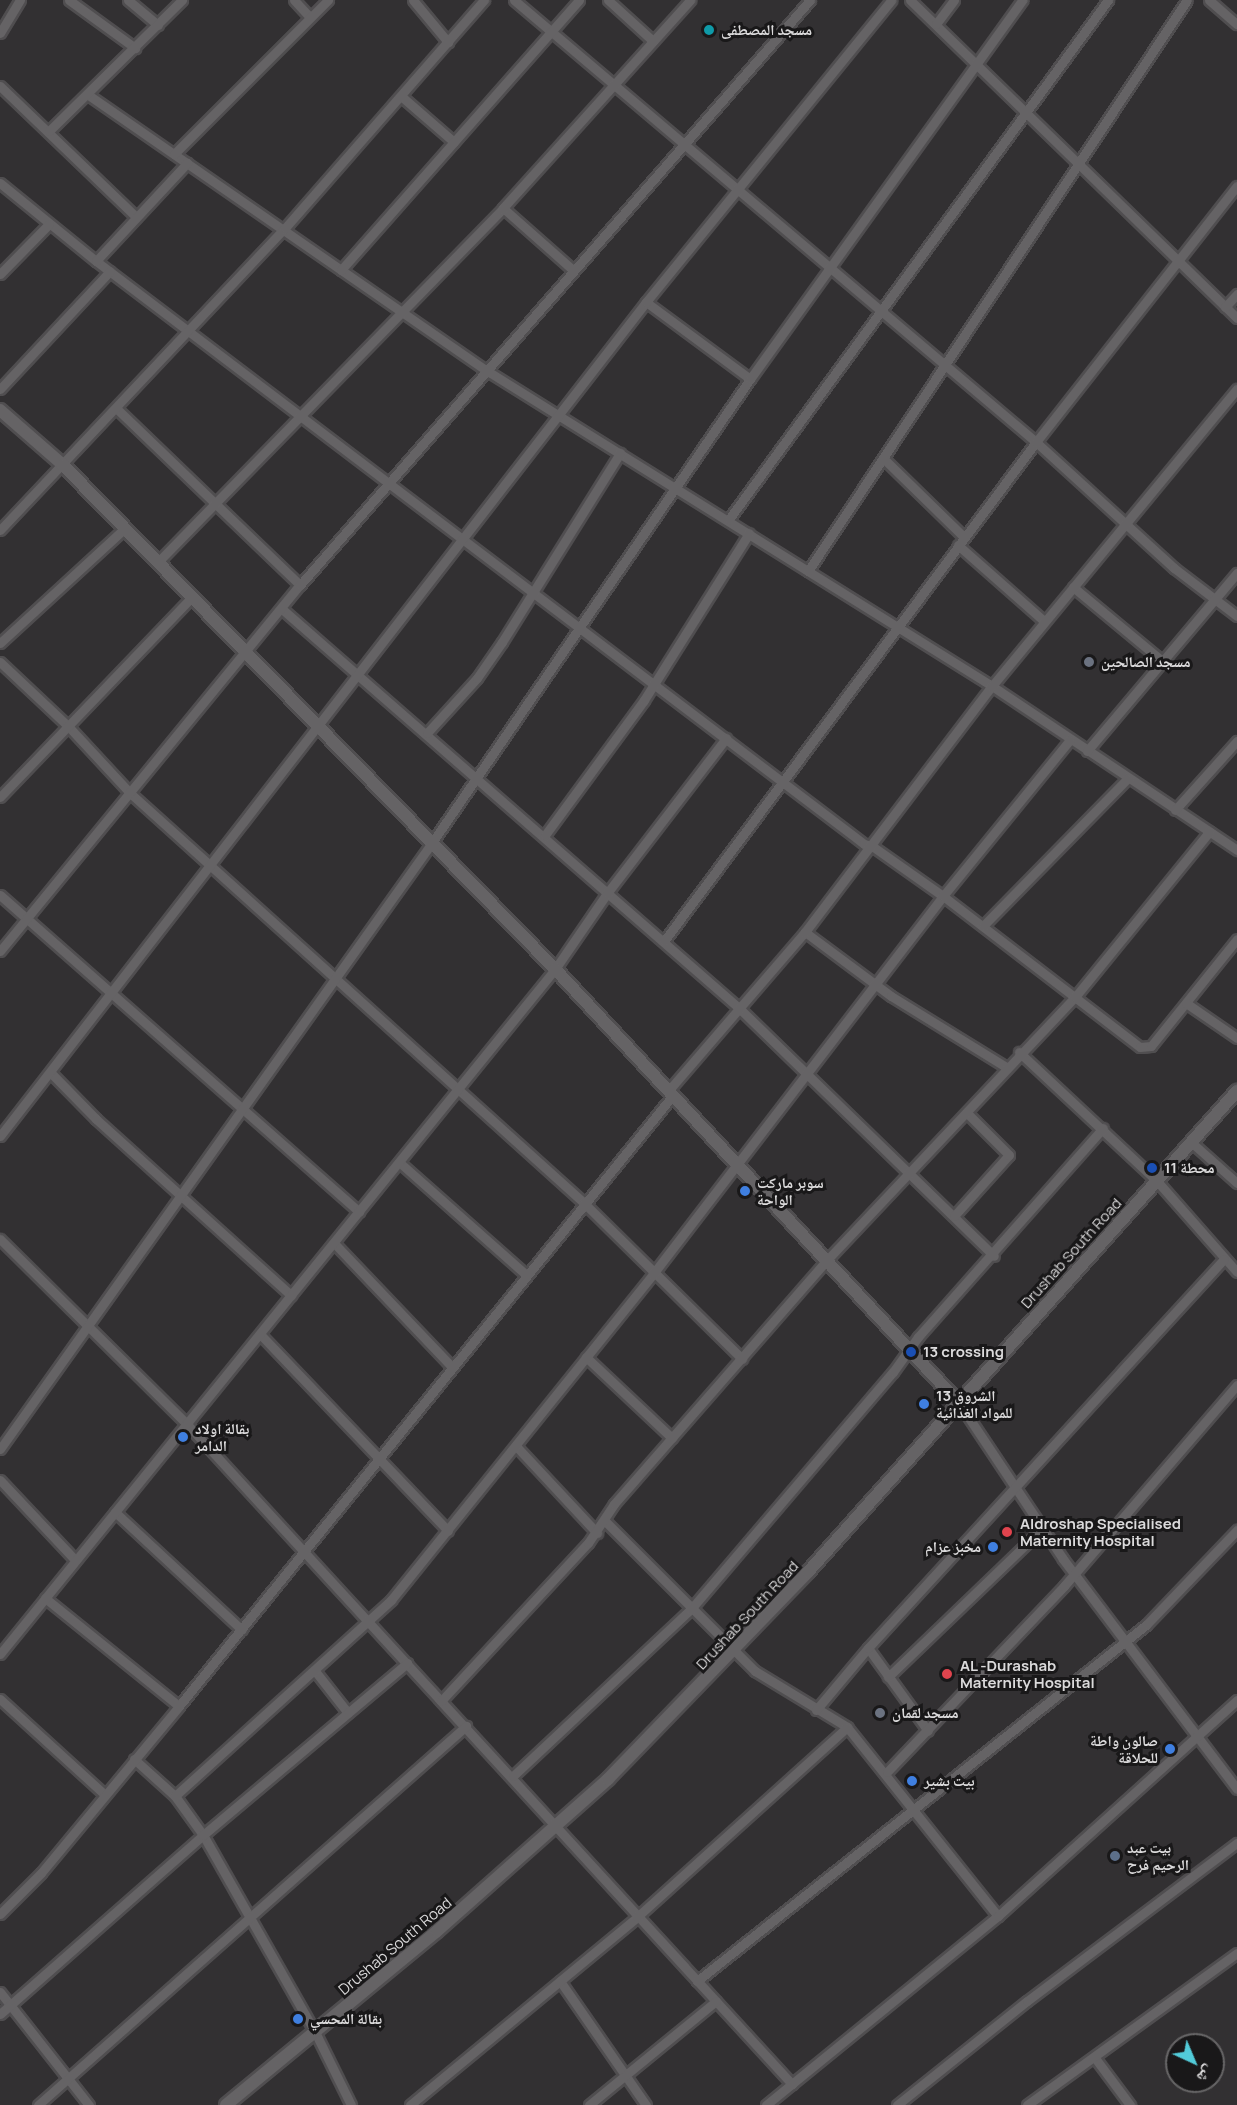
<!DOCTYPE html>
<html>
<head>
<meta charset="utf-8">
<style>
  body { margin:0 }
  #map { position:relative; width:1237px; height:2105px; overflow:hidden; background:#323032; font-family:Manrope,"Noto Naskh Arabic",sans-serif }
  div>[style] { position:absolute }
  .roads { filter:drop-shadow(2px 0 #504e50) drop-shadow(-2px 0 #504e50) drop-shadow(0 2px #504e50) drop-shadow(0 -2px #504e50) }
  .minor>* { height:9px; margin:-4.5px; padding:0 4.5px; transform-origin:4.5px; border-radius:4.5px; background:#656365 }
  .tertiary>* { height:12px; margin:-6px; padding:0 6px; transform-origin:6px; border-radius:6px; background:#656365 }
  .dots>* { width:16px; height:16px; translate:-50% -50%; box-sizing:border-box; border:3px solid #191819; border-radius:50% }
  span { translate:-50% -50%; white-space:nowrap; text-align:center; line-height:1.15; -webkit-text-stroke:6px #191819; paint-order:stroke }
  .poi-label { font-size:15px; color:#dbdadb; font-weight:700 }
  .left { translate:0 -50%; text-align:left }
  .right { translate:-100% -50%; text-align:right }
  .street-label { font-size:15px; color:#dbdadb }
  .north { position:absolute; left:1165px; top:2033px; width:60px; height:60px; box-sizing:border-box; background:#191819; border:2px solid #676667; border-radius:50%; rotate:136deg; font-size:16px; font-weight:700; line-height:24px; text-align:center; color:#dbdadb }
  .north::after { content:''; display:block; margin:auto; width:21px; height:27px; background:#52cbd9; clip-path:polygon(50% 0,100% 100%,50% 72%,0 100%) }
</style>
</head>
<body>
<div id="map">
  <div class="roads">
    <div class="minor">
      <div style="left:69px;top:0;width:82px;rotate:36deg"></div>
      <div style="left:128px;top:0;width:39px;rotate:40deg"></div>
      <div style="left:294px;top:0;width:23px;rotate:47deg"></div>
      <div style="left:413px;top:0;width:55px;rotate:50.2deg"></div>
      <div style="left:514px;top:0;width:684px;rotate:40.26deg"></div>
      <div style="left:1036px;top:442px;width:187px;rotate:42.4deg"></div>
      <div style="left:1174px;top:568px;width:79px;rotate:37.3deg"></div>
      <div style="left:608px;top:0;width:61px;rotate:42.3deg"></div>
      <div style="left:910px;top:0;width:456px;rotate:44.2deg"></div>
      <div style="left:1209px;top:0;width:37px;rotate:41deg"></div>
      <div style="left:936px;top:24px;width:30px;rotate:-53deg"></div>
      <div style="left:0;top:33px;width:39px;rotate:-59deg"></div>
      <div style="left:0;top:86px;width:189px;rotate:43.9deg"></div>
      <div style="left:87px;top:94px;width:489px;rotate:34.7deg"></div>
      <div style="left:489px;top:372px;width:593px;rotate:31.97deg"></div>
      <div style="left:992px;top:686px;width:295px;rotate:33.8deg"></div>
      <div style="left:401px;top:96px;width:70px;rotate:41deg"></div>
      <div style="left:49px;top:131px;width:187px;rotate:-44.6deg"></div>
      <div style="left:174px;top:154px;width:218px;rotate:-45deg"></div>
      <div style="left:0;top:183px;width:124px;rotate:39.1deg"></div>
      <div style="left:96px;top:261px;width:964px;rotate:37.2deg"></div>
      <div style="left:864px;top:844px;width:8px;rotate:14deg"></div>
      <div style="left:872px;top:846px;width:87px;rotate:35.2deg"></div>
      <div style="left:943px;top:896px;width:248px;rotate:37.5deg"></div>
      <div style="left:1140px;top:1047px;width:11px;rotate:-5deg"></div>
      <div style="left:1151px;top:1046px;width:137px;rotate:-51.2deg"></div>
      <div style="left:503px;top:208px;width:94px;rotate:41.5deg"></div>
      <div style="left:96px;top:261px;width:134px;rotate:-47.1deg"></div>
      <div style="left:341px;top:270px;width:360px;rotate:-48.6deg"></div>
      <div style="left:0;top:274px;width:70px;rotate:-45.6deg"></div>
      <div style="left:646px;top:302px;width:129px;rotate:36.5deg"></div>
      <div style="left:1225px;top:307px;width:18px;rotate:-47deg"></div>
      <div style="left:0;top:389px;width:161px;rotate:-47deg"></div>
      <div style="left:116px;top:408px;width:255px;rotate:43.9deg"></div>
      <div style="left:884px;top:459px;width:112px;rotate:44.3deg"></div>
      <div style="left:729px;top:519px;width:643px;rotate:-53.86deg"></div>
      <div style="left:0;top:530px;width:415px;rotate:-46.7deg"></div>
      <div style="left:285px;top:228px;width:303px;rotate:-48.9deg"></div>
      <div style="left:958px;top:545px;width:115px;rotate:41.5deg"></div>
      <div style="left:158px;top:562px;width:494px;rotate:-45.7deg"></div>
      <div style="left:503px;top:208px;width:280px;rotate:-48deg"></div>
      <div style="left:808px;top:571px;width:685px;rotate:-56.43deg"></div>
      <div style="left:1073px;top:587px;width:114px;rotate:39.7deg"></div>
      <div style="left:282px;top:609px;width:608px;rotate:41.13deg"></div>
      <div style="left:740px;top:1009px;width:354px;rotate:44.2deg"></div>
      <div style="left:0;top:643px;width:170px;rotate:-42.6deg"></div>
      <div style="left:0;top:662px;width:93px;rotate:43.3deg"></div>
      <div style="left:68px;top:726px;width:91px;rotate:47.2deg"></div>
      <div style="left:130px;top:793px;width:612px;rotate:42.08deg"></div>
      <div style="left:584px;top:1203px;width:222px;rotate:44.6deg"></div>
      <div style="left:427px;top:733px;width:74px;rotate:-47.7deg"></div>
      <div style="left:477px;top:678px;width:44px;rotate:-55.2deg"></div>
      <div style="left:502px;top:642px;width:223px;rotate:-58deg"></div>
      <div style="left:1087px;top:751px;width:233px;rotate:-49.9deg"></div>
      <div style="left:0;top:797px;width:277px;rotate:-46.2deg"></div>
      <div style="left:1175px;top:810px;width:93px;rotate:-48.1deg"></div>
      <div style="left:545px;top:835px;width:167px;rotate:-53.7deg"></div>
      <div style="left:644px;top:700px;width:197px;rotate:-57.8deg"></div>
      <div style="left:0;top:895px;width:479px;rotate:41.4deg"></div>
      <div style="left:983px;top:926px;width:206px;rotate:-45.6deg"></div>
      <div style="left:805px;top:932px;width:107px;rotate:36.7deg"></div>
      <div style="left:891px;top:996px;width:135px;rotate:31.7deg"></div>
      <div style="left:664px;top:941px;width:622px;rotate:-53.3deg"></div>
      <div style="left:1036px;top:442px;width:325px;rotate:-51.9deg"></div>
      <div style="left:0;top:951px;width:473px;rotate:-50.7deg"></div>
      <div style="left:300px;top:585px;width:776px;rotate:-48.92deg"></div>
      <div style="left:1186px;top:1003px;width:62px;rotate:34.5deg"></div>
      <div style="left:1019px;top:1052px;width:189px;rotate:43.1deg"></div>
      <div style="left:1157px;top:1181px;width:121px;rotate:48.7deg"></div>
      <div style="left:50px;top:1072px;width:66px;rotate:45.6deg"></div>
      <div style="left:96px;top:1119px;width:263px;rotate:42.1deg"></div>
      <div style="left:669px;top:1090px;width:208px;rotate:-49.3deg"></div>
      <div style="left:805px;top:932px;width:309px;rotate:-52.8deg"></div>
      <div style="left:992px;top:686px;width:385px;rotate:-50.5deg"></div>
      <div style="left:0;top:1136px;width:1055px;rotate:-52.24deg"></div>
      <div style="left:646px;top:302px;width:389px;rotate:-50.9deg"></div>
      <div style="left:1191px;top:1142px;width:62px;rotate:41.7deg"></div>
      <div style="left:399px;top:1162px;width:169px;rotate:41.6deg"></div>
      <div style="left:954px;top:1216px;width:82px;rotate:-48deg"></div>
      <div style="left:1009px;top:1155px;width:59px;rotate:-135deg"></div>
      <div style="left:0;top:1239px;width:262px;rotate:44.7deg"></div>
      <div style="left:186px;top:1423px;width:897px;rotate:47.49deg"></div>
      <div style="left:334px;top:1243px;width:170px;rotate:46.4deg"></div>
      <div style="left:260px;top:1334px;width:272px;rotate:46.3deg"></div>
      <div style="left:586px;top:1357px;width:118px;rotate:43.3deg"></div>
      <div style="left:959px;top:1403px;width:187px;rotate:56.3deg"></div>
      <div style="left:1063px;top:1559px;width:288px;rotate:52.9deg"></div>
      <div style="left:516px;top:1446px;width:119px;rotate:47deg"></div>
      <div style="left:0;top:1449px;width:743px;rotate:-54.53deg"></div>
      <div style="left:431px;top:844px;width:564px;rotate:-55.55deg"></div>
      <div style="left:750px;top:379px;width:467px;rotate:-54.3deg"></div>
      <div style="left:0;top:1480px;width:110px;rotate:46.8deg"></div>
      <div style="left:115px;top:1512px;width:173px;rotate:42.9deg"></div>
      <div style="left:604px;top:1520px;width:214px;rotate:45deg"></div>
      <div style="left:755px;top:1671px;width:108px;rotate:31.3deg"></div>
      <div style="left:847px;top:1727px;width:242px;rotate:51.4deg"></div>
      <div style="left:45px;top:1598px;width:172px;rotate:38.9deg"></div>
      <div style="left:868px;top:1648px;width:102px;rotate:54.1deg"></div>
      <div style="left:0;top:1654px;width:882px;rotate:-50.98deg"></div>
      <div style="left:555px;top:969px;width:93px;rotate:-55.5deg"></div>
      <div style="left:608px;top:892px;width:194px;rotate:-52.5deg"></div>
      <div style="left:315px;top:1671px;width:53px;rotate:51.8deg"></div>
      <div style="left:888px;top:1677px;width:214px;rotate:-43.9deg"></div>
      <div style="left:0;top:1699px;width:142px;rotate:42.4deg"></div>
      <div style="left:441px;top:1701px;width:216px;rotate:-47.1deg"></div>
      <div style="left:588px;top:1543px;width:47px;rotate:-56.3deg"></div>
      <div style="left:614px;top:1504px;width:324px;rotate:-48.9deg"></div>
      <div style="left:827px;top:1260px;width:361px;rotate:-46.7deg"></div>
      <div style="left:1075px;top:997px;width:213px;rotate:-50.9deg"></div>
      <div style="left:816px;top:1710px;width:81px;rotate:-50deg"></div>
      <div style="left:868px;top:1648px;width:527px;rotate:-47.54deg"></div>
      <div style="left:134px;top:1759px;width:55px;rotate:42.1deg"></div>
      <div style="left:175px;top:1796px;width:48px;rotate:54.3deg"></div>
      <div style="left:203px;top:1835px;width:227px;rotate:60.4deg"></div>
      <div style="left:315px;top:2032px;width:81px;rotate:63.7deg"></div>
      <div style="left:887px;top:1772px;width:257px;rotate:-46.4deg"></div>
      <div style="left:1064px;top:1586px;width:265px;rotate:-49.3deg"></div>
      <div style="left:513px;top:1776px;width:244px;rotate:-43.2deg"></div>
      <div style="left:691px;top:1609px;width:311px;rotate:-49.6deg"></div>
      <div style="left:893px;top:1372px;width:43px;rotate:-54.5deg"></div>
      <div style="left:918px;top:1337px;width:279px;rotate:-48.5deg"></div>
      <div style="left:175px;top:1796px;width:292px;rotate:-42.2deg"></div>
      <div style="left:391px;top:1600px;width:418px;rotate:-51.2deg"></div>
      <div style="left:653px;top:1274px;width:476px;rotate:-52.5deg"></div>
      <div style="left:943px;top:896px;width:201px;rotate:-50.9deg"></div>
      <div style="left:0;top:1914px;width:58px;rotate:-45deg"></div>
      <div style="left:41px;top:1873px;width:217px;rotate:-50.4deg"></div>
      <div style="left:179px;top:1706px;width:786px;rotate:-51.04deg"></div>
      <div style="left:560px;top:1981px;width:151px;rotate:55.3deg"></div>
      <div style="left:697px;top:1981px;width:573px;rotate:-38.41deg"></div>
      <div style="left:1146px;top:1625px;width:132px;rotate:-46.2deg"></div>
      <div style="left:0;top:1992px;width:144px;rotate:51.8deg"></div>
      <div style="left:0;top:2014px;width:271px;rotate:-41.4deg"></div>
      <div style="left:203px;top:1835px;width:267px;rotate:-40.1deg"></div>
      <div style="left:1095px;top:2058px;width:59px;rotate:53.3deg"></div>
      <div style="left:38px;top:2105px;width:572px;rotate:-41.53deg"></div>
      <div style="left:410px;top:2105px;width:295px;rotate:-39.6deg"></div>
      <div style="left:637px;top:1917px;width:283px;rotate:-42.1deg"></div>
      <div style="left:589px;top:2105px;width:164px;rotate:-39.3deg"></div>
      <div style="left:766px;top:2105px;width:299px;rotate:-39.2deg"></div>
      <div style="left:998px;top:1916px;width:322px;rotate:-42.1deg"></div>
      <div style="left:897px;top:2105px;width:166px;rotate:-38.7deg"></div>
      <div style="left:1027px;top:2001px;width:263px;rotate:-37deg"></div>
      <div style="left:1027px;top:2105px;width:259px;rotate:-35.9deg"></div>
    </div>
    <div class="tertiary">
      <div style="left:0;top:410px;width:84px;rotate:41.1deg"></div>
      <div style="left:63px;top:465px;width:704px;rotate:45.69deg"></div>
      <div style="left:555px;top:969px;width:593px;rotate:47.05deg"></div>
      <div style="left:226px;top:2105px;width:273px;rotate:-39.5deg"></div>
      <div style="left:437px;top:1931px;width:229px;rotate:-41.6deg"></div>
      <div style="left:608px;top:1779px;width:288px;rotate:-46deg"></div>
      <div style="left:808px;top:1572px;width:645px;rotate:-48.27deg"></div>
    </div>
  </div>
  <div class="dots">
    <div style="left:709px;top:30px;background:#0f9aa8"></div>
    <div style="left:1089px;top:662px;background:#6b7280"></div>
    <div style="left:1152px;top:1168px;background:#1a4fb4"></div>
    <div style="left:745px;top:1191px;background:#3f7fe0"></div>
    <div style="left:911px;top:1352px;background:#1a4fb4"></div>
    <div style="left:924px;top:1404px;background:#3f7fe0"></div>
    <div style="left:183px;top:1437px;background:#3f7fe0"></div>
    <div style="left:1007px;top:1532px;background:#e0444e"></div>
    <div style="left:993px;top:1547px;background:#3f7fe0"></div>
    <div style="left:947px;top:1674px;background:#e0444e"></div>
    <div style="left:880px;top:1713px;background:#6b7280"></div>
    <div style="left:1170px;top:1749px;background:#3f7fe0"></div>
    <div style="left:912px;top:1781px;background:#3f7fe0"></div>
    <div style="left:1115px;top:1856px;background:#5c6f8a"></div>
    <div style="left:298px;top:2019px;background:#3f7fe0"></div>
  </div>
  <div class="poi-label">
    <span class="left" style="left:721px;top:30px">مسجد المصطفى</span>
    <span class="left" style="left:1101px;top:662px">مسجد الصالحين</span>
    <span class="left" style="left:1164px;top:1168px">محطة 11</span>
    <span class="left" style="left:757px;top:1191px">سوبر ماركت<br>الواحة</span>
    <span class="left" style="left:923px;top:1352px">13 crossing</span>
    <span class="left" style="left:936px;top:1404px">الشروق 13<br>للمواد الغذائية</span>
    <span class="left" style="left:195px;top:1437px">بقالة اولاد<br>الدامر</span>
    <span class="left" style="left:1020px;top:1532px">Aldroshap Specialised<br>Maternity Hospital</span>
    <span class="right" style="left:981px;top:1547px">مخبز عزام</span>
    <span class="left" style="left:960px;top:1674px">AL -Durashab<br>Maternity Hospital</span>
    <span class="left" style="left:892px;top:1713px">مسجد لقمان</span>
    <span class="right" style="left:1158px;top:1749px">صالون واطة<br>للحلاقة</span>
    <span class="left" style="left:924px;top:1781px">بيت بشير</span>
    <span class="left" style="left:1127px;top:1856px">بيت عبد<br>الرحيم فرح</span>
    <span class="left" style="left:310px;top:2019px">بقالة المحسي</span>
  </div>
  <div class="street-label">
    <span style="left:1071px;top:1253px;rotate:-48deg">Drushab South Road</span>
    <span style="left:747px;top:1615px;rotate:-47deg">Drushab South Road</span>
    <span style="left:395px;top:1946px;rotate:-40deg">Drushab South Road</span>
  </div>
  <div class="north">ش</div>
</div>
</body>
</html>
